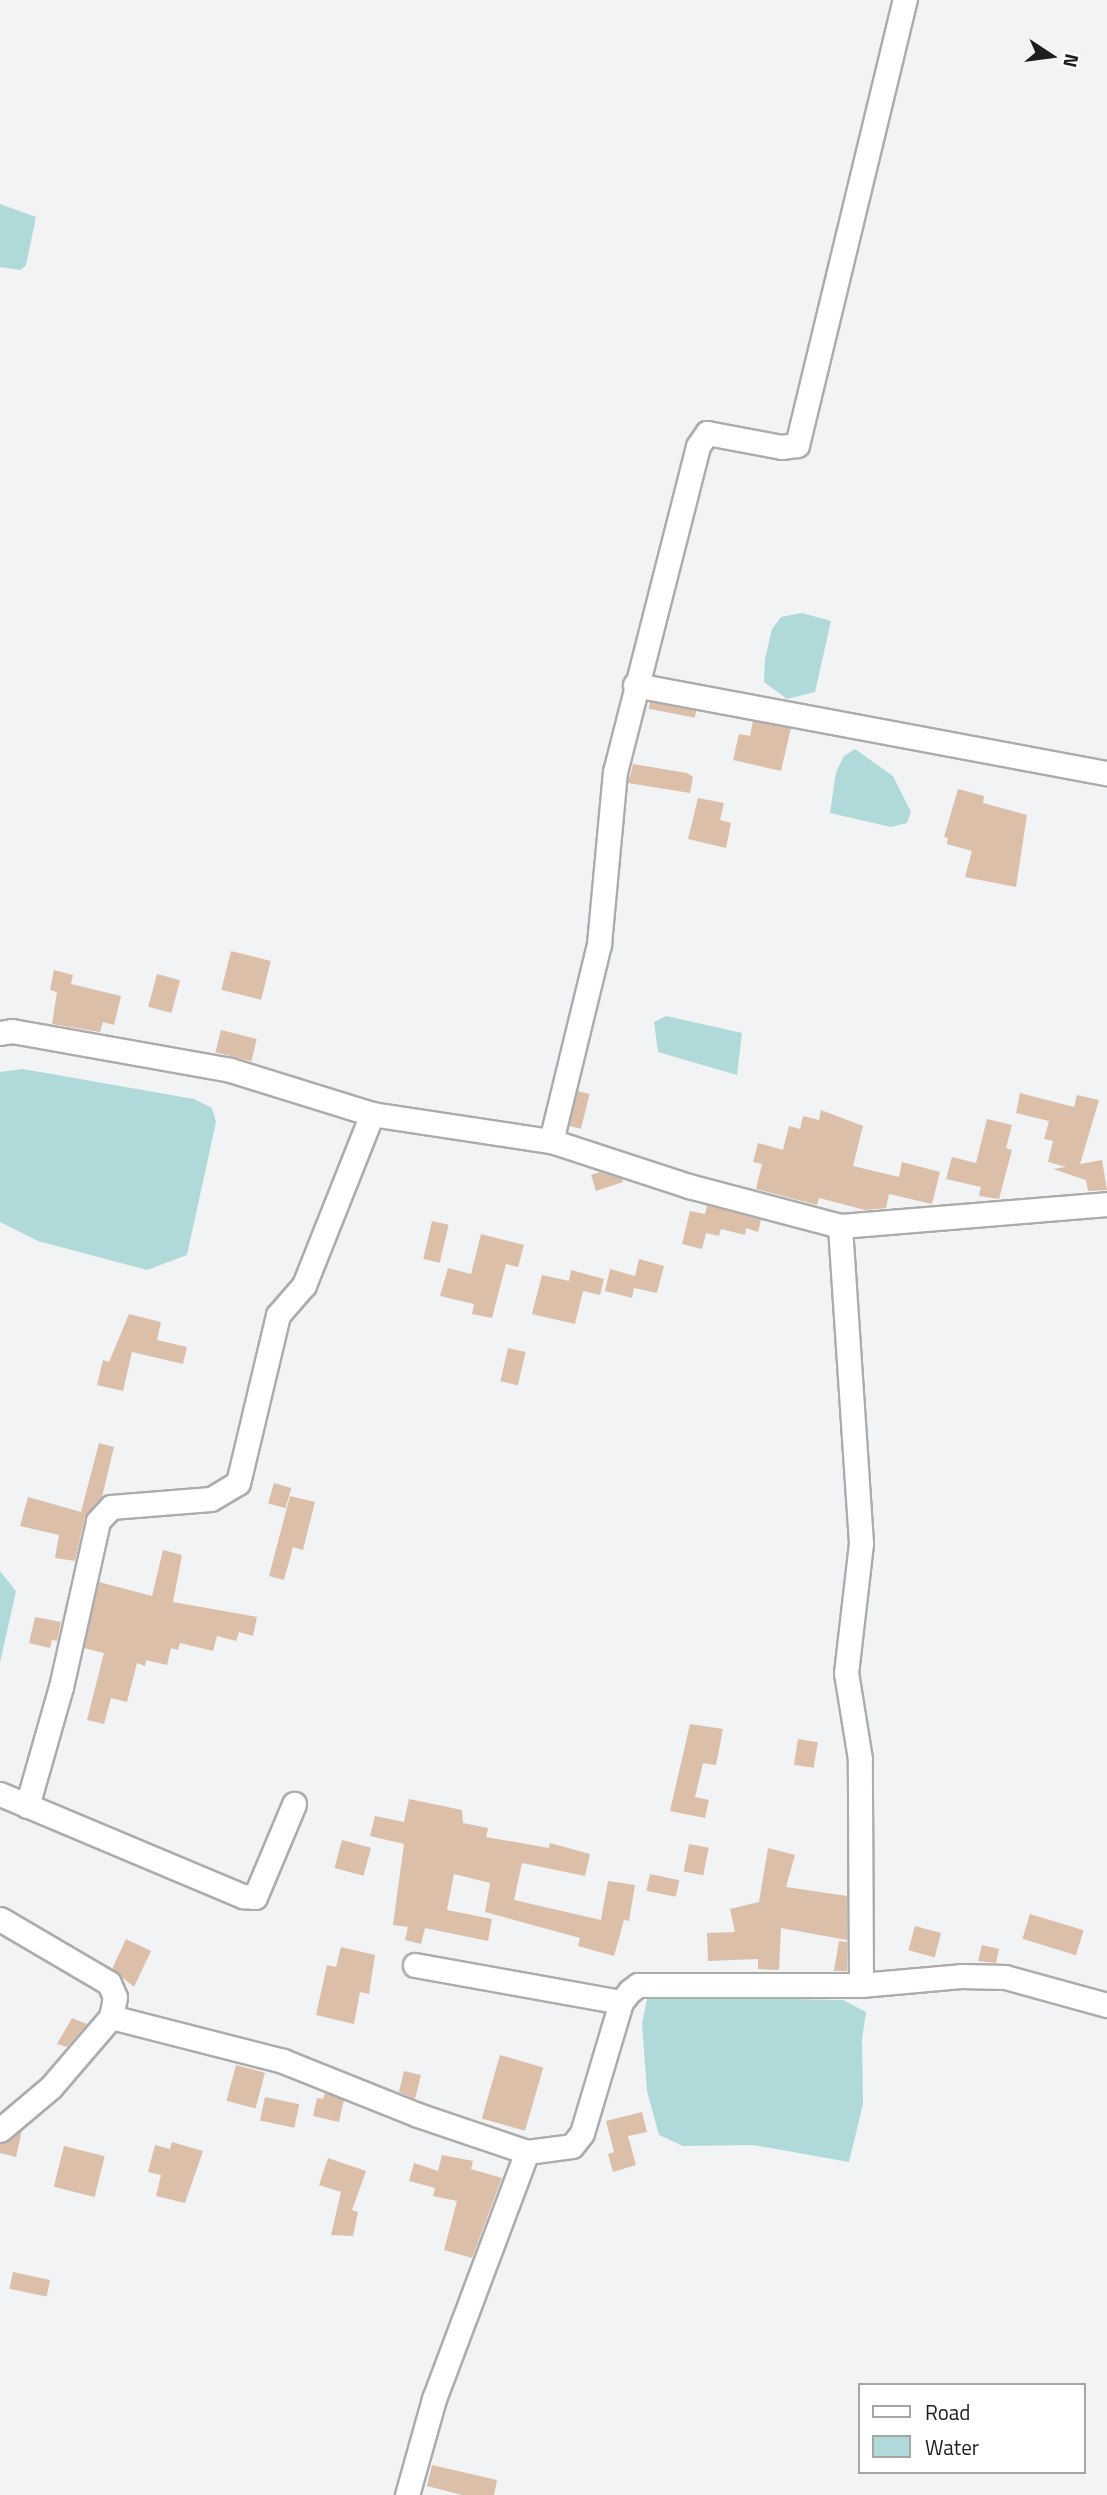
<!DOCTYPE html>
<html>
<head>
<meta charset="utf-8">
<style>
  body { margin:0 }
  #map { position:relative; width:1107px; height:2495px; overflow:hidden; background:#f2f3f4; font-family:"Titillium Web",sans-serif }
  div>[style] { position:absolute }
  .water>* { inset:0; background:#b0dada }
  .building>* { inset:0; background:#dbbfa9; transform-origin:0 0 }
  .roads { filter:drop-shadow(2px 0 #acacad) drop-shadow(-2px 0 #acacad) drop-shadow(0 2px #acacad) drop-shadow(0 -2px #acacad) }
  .minor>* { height:23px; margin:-11.5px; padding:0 11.5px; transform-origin:11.5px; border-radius:11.5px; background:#fff }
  span { translate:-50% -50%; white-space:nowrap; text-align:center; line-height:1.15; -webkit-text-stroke:6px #fff; paint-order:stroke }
  .legend { position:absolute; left:858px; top:2383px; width:228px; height:91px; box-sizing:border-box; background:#fff; border:2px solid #a5a5a5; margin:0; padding:9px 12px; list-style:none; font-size:21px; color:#1e1e1e }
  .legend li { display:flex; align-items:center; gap:14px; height:35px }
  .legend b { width:35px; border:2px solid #a5a5a5 }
  .north { position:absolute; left:1016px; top:21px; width:70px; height:70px; -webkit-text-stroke:5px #fff; paint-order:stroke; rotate:103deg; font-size:19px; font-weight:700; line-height:28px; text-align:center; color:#1e1e1e }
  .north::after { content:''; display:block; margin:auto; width:24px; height:32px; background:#1e1e1e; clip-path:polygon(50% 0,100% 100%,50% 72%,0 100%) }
</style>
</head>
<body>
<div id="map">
  <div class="water">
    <div style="clip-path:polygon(0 204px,36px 217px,26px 265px,21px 270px,0 267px)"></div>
    <div style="clip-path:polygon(802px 613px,831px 621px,815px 692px,787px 699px,764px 682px,765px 659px,772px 629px,781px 617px)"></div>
    <div style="clip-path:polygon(855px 749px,893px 776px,911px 812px,907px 823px,891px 827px,830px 813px,836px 772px,844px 756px)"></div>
    <div style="clip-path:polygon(666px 1016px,742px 1033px,737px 1075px,658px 1052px,654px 1022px)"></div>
    <div style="clip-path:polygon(23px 1069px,194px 1099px,212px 1108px,216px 1122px,187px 1255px,147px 1270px,38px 1241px,0 1222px,0 1072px)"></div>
    <div style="clip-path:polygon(0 1571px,16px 1591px,0 1663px)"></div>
    <div style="clip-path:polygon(679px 1990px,713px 1997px,843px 2000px,866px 2012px,862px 2040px,863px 2104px,849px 2162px,753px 2145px,683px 2146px,659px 2135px,647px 2091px,642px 2024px,648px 1994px)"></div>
  </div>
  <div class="building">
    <div style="left:650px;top:702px;width:47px;height:7px;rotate:11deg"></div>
    <div style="clip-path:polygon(753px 721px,791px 728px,781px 771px,733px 760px,739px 734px,750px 736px)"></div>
    <div style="clip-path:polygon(633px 764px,687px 773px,693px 777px,690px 793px,628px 783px)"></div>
    <div style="clip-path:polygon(958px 789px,984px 796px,983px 803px,1027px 815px,1016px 887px,965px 877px,972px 851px,947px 844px,948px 838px,944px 837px)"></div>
    <div style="clip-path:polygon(698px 798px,724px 803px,720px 820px,731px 823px,726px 848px,688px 839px)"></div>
    <div style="left:231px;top:951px;width:41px;height:40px;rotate:14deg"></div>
    <div style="clip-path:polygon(54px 970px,73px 975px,71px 984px,121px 996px,114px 1025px,103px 1022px,100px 1032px,52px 1024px,57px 992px,50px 990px)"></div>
    <div style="left:157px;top:974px;width:24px;height:34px;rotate:15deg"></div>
    <div style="left:221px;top:1030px;width:37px;height:23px;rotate:14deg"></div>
    <div style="left:578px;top:1091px;width:12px;height:36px;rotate:14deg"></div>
    <div style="clip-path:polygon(1020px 1093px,1074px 1107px,1077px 1095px,1099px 1100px,1080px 1164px,1102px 1160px,1107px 1190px,1088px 1191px,1086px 1180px,1053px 1169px,1066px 1167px,1048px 1162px,1053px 1141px,1044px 1139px,1049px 1121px,1016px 1113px)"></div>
    <div style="clip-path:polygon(821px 1110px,863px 1126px,853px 1166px,899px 1177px,902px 1162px,940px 1172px,932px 1204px,889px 1194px,886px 1208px,865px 1210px,819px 1198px,817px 1205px,756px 1189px,762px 1164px,753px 1162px,758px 1143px,783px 1150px,789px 1126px,800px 1129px,803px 1116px,819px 1120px)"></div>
    <div style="clip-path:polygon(987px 1119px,1012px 1125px,1006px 1148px,1012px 1150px,999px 1199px,979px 1196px,981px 1187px,946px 1179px,952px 1157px,976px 1163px)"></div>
    <div style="clip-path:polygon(600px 1172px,622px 1179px,623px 1182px,596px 1191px,591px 1175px)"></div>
    <div style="clip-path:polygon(707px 1205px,761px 1220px,758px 1232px,746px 1228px,745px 1235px,721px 1229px,719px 1236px,706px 1233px,702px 1249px,682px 1244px,690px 1211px,705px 1214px)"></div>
    <div style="left:432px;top:1221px;width:17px;height:39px;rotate:13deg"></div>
    <div style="clip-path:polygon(481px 1234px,524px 1245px,518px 1267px,506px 1264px,492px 1318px,472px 1314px,474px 1304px,440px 1296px,448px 1268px,471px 1274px)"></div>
    <div style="clip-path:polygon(639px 1259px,664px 1266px,657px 1293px,634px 1288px,632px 1298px,605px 1291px,610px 1269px,635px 1276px)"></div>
    <div style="clip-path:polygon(571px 1270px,604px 1279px,600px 1295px,583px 1291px,575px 1324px,532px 1314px,542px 1275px,569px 1281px)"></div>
    <div style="clip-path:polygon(129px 1314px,161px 1322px,157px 1340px,187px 1347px,183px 1364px,132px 1352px,123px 1391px,97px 1385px,103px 1360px,109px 1362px)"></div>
    <div style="left:508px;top:1348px;width:18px;height:34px;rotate:13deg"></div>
    <div style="clip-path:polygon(99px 1443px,114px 1447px,102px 1497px,85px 1517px,75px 1561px,55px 1558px,59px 1535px,20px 1526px,28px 1497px,81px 1512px)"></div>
    <div style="left:274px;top:1483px;width:18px;height:21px;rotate:16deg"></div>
    <div style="clip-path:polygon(290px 1496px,315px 1502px,303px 1550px,293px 1547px,284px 1580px,269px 1576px)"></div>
    <div style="clip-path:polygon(163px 1550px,182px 1555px,173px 1602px,257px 1617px,253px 1636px,239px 1632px,236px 1641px,217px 1636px,213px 1651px,180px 1643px,178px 1650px,171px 1648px,167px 1665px,146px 1660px,145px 1666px,137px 1663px,127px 1702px,111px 1698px,104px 1724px,87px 1720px,104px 1653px,84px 1648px,99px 1582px,152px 1596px)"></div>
    <div style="clip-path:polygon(35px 1617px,61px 1622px,57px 1641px,52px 1640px,50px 1648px,29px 1643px)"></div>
    <div style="clip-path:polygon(690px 1724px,723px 1729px,716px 1765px,703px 1763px,695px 1797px,709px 1800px,705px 1818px,670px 1811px)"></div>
    <div style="left:798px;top:1739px;width:20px;height:26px;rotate:9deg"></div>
    <div style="clip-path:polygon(409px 1799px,462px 1810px,463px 1823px,488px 1828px,486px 1837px,549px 1848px,550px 1843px,590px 1854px,585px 1876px,522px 1863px,514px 1900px,601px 1920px,608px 1881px,635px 1885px,629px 1921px,624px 1920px,614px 1956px,578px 1946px,580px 1938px,485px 1912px,490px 1883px,454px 1874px,447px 1910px,492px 1919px,488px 1941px,425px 1928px,421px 1944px,405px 1940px,408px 1927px,393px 1925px,404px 1844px,370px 1836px,375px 1816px,404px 1822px)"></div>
    <div style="left:342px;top:1840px;width:30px;height:29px;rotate:15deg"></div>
    <div style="left:689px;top:1844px;width:20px;height:28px;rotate:11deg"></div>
    <div style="clip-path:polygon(768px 1848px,795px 1855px,786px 1887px,847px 1896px,847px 1940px,781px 1928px,779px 1970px,758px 1969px,758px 1959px,708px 1961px,707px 1933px,735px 1932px,730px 1909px,759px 1902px)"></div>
    <div style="left:650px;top:1874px;width:30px;height:17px;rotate:12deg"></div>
    <div style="left:1030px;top:1914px;width:56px;height:26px;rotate:17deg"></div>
    <div style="left:915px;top:1926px;width:27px;height:25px;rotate:15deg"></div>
    <div style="clip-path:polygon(126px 1939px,151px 1951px,134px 1987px,112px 1969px)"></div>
    <div style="clip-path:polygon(839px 1941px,847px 1942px,847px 1971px,834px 1971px)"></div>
    <div style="clip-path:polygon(982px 1945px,999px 1949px,996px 1963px,978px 1961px)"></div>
    <div style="clip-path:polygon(341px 1947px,375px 1955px,369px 1994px,360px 1992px,354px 2024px,316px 2015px,327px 1965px,336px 1967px)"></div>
    <div style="clip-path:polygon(72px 2018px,87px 2024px,67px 2047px,57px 2044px)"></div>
    <div style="left:500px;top:2055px;width:45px;height:66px;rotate:16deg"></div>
    <div style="left:236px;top:2065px;width:30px;height:37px;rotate:15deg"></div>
    <div style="clip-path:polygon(404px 2071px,421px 2075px,415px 2099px,399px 2092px)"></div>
    <div style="clip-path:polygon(325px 2093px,344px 2100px,339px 2122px,313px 2116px,317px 2098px,323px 2099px)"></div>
    <div style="left:265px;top:2097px;width:35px;height:24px;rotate:12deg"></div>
    <div style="clip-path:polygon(642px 2112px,647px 2132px,628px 2136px,636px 2165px,613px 2172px,608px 2154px,614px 2152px,606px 2121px)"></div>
    <div style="clip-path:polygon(22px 2130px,16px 2157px,0 2153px,0 2144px)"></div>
    <div style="clip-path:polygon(172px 2142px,203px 2151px,185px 2203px,156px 2196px,161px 2175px,148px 2172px,155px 2145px,170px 2149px)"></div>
    <div style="left:64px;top:2146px;width:42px;height:42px;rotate:14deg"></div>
    <div style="clip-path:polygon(442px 2155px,473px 2161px,471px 2169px,502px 2178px,472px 2258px,444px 2250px,457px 2201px,433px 2196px,435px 2188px,409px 2181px,414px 2163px,438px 2171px)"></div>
    <div style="clip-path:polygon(328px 2158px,366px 2171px,352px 2210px,358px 2212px,353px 2236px,331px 2235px,341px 2192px,319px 2185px)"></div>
    <div style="left:13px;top:2272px;width:38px;height:17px;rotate:12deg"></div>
    <div style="clip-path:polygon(432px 2465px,497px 2480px,494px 2495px,462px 2495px,427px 2486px)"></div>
  </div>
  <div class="roads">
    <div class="minor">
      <div style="left:635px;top:685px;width:480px;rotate:10.6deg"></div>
      <div style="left:0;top:1033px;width:12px;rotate:-9deg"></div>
      <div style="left:12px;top:1031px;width:221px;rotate:10.1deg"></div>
      <div style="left:230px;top:1070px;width:149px;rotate:17.2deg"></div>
      <div style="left:372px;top:1114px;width:181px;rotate:8.6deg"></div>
      <div style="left:551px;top:1141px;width:203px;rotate:-76.3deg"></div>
      <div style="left:599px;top:944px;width:173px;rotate:-84.7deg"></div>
      <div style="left:615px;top:772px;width:336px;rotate:-75.7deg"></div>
      <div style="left:698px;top:446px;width:16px;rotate:-55deg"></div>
      <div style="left:707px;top:433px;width:76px;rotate:10.6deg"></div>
      <div style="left:782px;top:447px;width:15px;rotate:-8deg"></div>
      <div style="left:797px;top:445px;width:458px;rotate:-76.4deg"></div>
      <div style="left:551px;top:1141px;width:145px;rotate:18.1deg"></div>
      <div style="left:689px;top:1186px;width:156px;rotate:14.8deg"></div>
      <div style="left:0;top:1794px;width:264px;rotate:22.8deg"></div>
      <div style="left:243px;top:1896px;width:12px;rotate:5deg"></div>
      <div style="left:255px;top:1897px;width:101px;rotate:-67.2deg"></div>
      <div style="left:27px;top:1806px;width:124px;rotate:-74.1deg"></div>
      <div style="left:61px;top:1687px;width:170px;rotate:-77.4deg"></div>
      <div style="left:98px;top:1521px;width:19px;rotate:-47deg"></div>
      <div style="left:111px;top:1507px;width:100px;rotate:-4.6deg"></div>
      <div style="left:211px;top:1499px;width:31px;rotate:-31deg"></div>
      <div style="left:238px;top:1483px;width:173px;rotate:-76.6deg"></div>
      <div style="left:278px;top:1315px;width:40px;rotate:-49deg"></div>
      <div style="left:304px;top:1285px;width:184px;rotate:-68.3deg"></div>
      <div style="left:0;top:1919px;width:126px;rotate:30.4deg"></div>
      <div style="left:109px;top:1983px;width:15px;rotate:67deg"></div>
      <div style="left:115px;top:1997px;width:20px;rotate:101deg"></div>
      <div style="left:415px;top:1965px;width:209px;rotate:10.2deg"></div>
      <div style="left:861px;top:1985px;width:226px;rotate:-90.3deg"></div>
      <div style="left:860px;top:1759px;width:87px;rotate:-99.2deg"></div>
      <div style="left:846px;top:1673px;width:131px;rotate:-83.4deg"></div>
      <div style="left:861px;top:1543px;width:318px;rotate:-93.8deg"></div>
      <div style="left:840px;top:1226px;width:268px;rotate:-4.7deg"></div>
      <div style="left:0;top:2130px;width:67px;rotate:-40.1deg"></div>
      <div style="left:51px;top:2087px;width:92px;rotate:-49.4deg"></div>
      <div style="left:111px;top:2017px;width:178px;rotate:14.3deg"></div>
      <div style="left:283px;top:2061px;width:145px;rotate:21.8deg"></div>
      <div style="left:418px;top:2115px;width:115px;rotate:18.7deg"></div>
      <div style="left:407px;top:2495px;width:100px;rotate:-74.3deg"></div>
      <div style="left:434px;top:2399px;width:264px;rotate:-69.4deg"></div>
      <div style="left:527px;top:2152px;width:45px;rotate:-7.6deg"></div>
      <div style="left:572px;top:2146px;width:16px;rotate:-52deg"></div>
      <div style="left:582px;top:2133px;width:137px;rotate:-73.4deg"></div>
      <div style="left:621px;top:2002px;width:14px;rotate:-51deg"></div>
      <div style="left:630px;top:1991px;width:10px;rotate:-37deg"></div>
      <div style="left:638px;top:1985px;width:223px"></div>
      <div style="left:861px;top:1985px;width:100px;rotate:-5.1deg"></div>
      <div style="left:961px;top:1976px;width:44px;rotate:1.3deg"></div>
      <div style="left:1005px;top:1977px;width:106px;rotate:15.4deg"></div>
    </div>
  </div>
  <ul class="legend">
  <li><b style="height:9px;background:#fff"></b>Road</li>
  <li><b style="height:19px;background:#b0dada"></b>Water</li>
  </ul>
  <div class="north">N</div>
</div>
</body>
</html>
